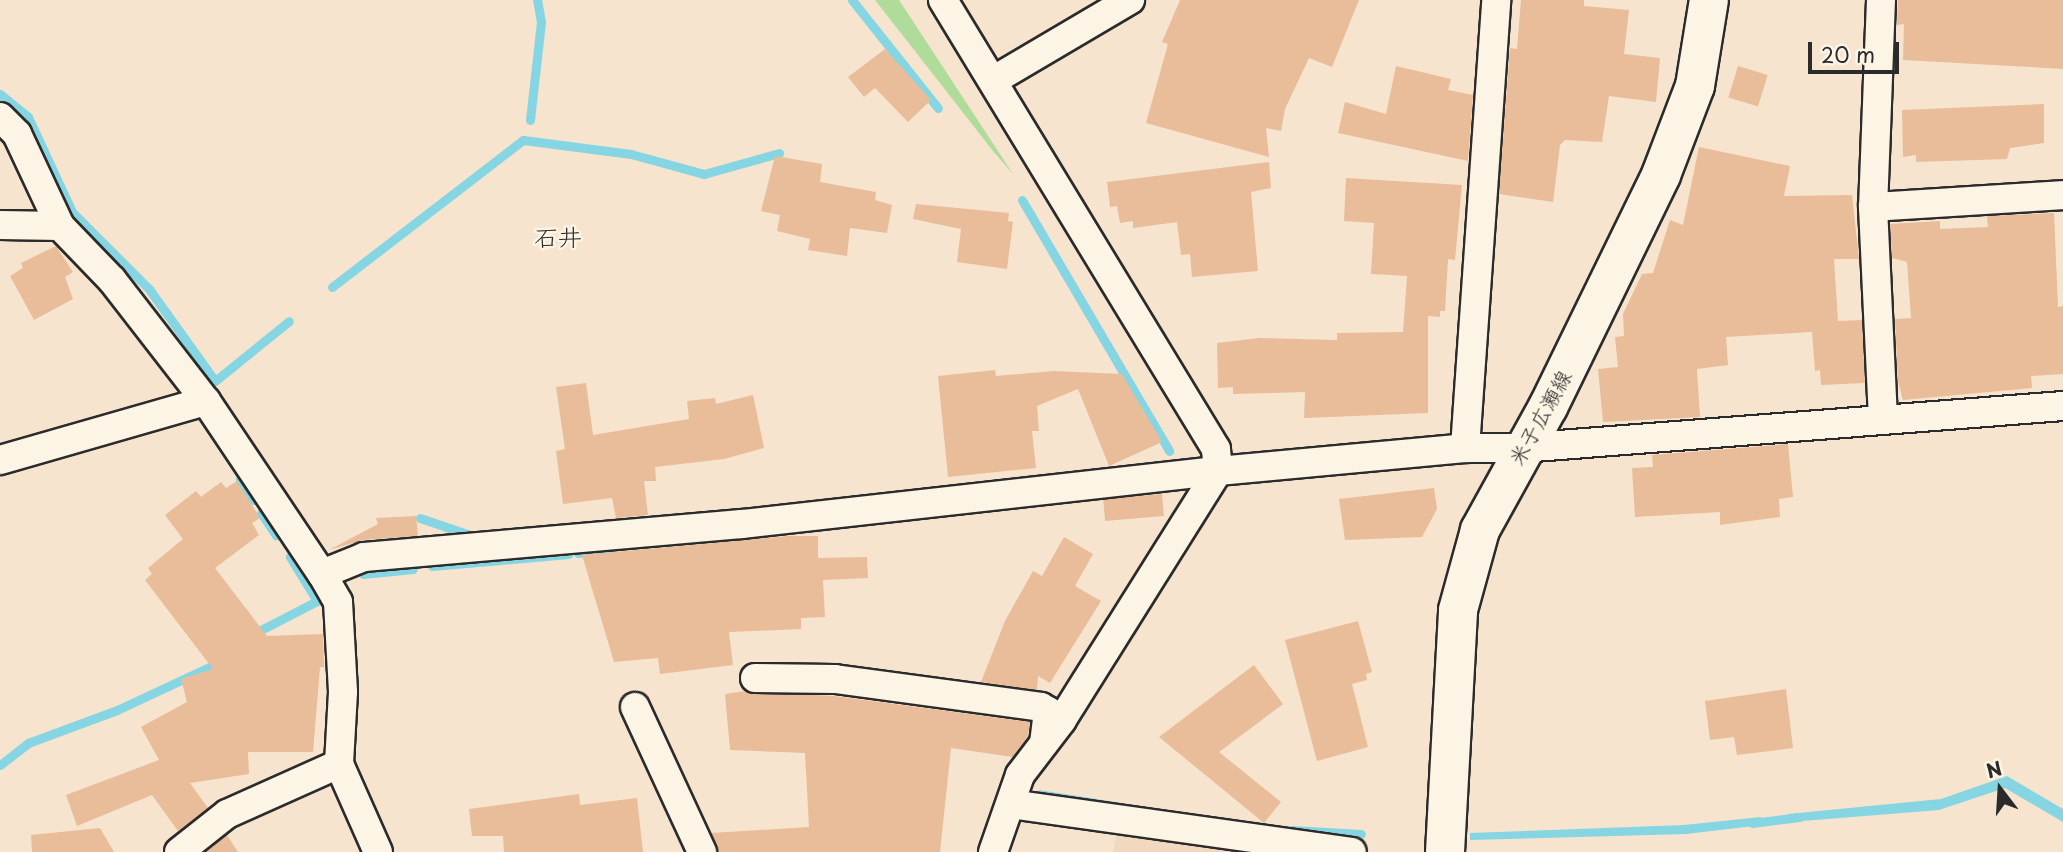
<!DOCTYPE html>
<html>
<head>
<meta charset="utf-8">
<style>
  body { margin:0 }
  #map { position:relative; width:2063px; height:852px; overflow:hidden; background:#f6e4ce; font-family:"Playpen Sans","Klee One",sans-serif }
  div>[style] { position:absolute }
  .built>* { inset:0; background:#f2d8be }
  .green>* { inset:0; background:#afdc9a }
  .water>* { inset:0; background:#86d5e3 }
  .stream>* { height:9px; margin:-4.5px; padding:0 4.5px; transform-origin:4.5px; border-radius:4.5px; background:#86d5e3 }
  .building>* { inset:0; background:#e9bd99; transform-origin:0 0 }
  .roads { filter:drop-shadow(2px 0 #2b2b2b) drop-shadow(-2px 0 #2b2b2b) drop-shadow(0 2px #2b2b2b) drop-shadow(0 -2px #2b2b2b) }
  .street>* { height:28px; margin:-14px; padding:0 14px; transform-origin:14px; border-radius:14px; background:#fcf5e5 }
  .secondary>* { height:38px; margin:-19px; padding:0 19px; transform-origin:19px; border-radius:19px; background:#fcf5e5 }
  span { translate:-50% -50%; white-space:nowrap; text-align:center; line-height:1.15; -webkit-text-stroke:5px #fcf5e5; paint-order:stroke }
  .street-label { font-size:21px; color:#2b2b2b }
  .quarter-label { font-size:24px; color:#2b2b2b }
  .north { position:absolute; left:1965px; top:754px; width:70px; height:70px; -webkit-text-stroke:5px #fcf5e5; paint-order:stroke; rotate:343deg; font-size:19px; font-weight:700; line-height:28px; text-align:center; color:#2b2b2b }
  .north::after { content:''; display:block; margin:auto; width:24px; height:32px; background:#2b2b2b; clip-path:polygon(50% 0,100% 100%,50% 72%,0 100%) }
  .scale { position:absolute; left:1808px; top:42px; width:91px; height:32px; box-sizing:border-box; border:4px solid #2b2b2b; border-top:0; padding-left:9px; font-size:21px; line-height:24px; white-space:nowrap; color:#2b2b2b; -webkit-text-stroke:5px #fcf5e5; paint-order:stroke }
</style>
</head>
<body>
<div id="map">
  <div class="built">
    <div style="clip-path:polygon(1117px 830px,1304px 852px,1113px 852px)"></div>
  </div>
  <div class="green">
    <div style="clip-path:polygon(875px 0,899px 0,1013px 174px,993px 151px)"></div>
  </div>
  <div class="water">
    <div style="clip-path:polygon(2007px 776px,2063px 809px,2063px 822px,2005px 788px,1939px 810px,1790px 822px,1788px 814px,1941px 799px)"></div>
    <div style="clip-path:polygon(1039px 790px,1198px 815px,1301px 829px,1299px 834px,1039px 796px)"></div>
    <div style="clip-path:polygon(1761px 817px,1763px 825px,1686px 834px,1470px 840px,1470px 833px,1684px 825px)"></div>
  </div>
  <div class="stream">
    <div style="left:852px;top:0;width:138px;rotate:51.5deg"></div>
    <div style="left:0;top:94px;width:36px;rotate:39deg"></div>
    <div style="left:28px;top:117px;width:105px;rotate:65.1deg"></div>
    <div style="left:72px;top:212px;width:109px;rotate:45deg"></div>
    <div style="left:149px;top:289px;width:113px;rotate:54.3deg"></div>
    <div style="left:215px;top:381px;width:95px;rotate:-39deg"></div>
    <div style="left:530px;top:120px;width:99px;rotate:-83.6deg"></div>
    <div style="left:541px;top:22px;width:22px;rotate:-100deg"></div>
    <div style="left:1022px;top:200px;width:291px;rotate:59.6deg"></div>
    <div style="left:332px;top:287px;width:241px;rotate:-37.6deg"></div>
    <div style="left:523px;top:140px;width:109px;rotate:7.4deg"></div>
    <div style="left:631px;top:154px;width:76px;rotate:15.3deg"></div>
    <div style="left:704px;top:174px;width:78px;rotate:-15.6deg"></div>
    <div style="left:240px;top:479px;width:25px;rotate:58deg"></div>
    <div style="left:261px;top:513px;width:27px;rotate:56deg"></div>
    <div style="left:420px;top:518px;width:53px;rotate:18.8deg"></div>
    <div style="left:578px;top:553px;width:36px;rotate:-6deg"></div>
    <div style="left:432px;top:566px;width:137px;rotate:-5deg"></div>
    <div style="left:363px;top:574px;width:50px;rotate:-5.7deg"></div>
    <div style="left:253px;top:634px;width:72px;rotate:-27.3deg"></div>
    <div style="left:317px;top:601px;width:52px;rotate:-121.5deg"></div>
    <div style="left:0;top:765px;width:36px;rotate:-38deg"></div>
    <div style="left:28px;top:743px;width:95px;rotate:-20.3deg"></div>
    <div style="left:117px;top:710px;width:116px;rotate:-25deg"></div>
    <div style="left:1752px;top:823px;width:48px;rotate:-7.1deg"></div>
    <div style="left:1292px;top:830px;width:69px;rotate:3.3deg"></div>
  </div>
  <div class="building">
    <div style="clip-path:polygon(1180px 0,1359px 0,1332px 67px,1309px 58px,1285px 109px,1281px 131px,1266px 128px,1269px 157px,1146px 123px,1168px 44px,1162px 42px)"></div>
    <div style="clip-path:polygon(1521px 0,1584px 0,1584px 6px,1629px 10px,1624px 54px,1660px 58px,1656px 102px,1609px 96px,1602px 142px,1565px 140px,1560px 145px,1553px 202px,1499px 194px,1510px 48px,1517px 49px)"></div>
    <div style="clip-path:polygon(1898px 0,2063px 0,2063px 69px,1903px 60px,1904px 24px,1897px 25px)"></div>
    <div style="clip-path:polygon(885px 49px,931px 100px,908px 122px,875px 88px,864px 97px,848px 77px)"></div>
    <div style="clip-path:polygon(1396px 66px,1451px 79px,1448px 90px,1473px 95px,1468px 161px,1338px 133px,1345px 102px,1386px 114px)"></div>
    <div style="left:1738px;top:66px;width:31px;height:33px;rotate:17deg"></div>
    <div style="clip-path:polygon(2044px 104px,2044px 143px,2010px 148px,2007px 159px,1916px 162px,1916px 155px,1903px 157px,1902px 110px)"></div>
    <div style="clip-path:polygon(1699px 147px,1790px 166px,1784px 196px,1852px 195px,1859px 259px,1834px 259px,1838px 321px,1862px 320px,1865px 383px,1821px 385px,1820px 370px,1815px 371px,1812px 332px,1726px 337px,1728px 365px,1697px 369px,1700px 417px,1603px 422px,1598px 369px,1618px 367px,1615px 337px,1624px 336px,1623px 314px,1642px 274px,1653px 273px,1670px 220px,1683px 225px)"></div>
    <div style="clip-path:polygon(775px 156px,822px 164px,820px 182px,876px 192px,875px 200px,892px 205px,887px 233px,850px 228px,847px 256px,808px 250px,810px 239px,777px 231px,780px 215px,761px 211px)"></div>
    <div style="clip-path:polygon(1269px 162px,1271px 188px,1251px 192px,1258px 271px,1192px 277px,1190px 254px,1181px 255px,1177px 222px,1133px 228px,1133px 221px,1120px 223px,1117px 206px,1110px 207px,1107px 182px)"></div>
    <div style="clip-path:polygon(1346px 178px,1462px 185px,1455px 260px,1448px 259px,1445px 311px,1440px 311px,1440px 317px,1428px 316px,1428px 413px,1304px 418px,1305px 392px,1233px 394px,1233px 387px,1218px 388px,1217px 343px,1259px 338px,1337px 340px,1337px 333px,1403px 332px,1407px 276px,1371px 274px,1374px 223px,1344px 221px)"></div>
    <div style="clip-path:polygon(916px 204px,1009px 213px,1008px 221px,1013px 222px,1007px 269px,957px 262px,961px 229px,913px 219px)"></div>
    <div style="clip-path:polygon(2054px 213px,2058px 307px,2063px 306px,2063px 374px,2031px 376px,2032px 388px,1903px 400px,1898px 381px,1895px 319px,1911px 318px,1907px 262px,1892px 258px,1890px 224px,1940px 221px,1940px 229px,1988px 227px,1987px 216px)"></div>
    <div style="clip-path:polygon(56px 246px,73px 272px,65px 277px,73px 299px,34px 320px,10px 276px,23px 268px,21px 263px)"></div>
    <div style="clip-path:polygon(995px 370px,996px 376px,1054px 371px,1122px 374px,1162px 442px,1109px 466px,1078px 389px,1037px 406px,1039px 431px,1032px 431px,1036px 468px,948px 477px,938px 376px)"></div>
    <div style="clip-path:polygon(586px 383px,593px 435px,689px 419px,687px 401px,715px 398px,716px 404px,753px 395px,764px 448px,724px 459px,655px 467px,656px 481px,644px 481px,648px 515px,616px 518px,612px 498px,563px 504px,556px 451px,565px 449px,556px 387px)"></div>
    <div style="clip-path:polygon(1788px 444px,1793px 497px,1779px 499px,1780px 517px,1720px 525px,1720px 512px,1635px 517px,1632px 468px,1653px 467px,1652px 455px)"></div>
    <div style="clip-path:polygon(237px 481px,260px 518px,252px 523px,259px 535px,215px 568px,267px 636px,323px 634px,324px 667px,320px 667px,313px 752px,248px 752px,249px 774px,190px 783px,208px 808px,178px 831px,152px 795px,77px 826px,66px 795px,159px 760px,141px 727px,187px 702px,181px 679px,213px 669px,145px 580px,152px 574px,148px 568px,183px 539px,165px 515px,196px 491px,201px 497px,221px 482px,226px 488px)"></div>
    <div style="clip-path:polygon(1434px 488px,1437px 509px,1422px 537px,1345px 540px,1339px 499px)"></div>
    <div style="left:1162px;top:494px;width:22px;height:59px;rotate:85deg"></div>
    <div style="clip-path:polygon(416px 516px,418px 536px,363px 540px,329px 550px,378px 524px,376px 518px)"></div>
    <div style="clip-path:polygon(788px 536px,818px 536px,818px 558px,867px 557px,868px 578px,823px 580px,825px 617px,801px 618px,801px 629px,729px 632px,733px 665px,660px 674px,658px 658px,614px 662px,582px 555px)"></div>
    <div style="clip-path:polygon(1064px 537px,1093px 554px,1075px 586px,1101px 601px,1050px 683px,1038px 676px,1037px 690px,981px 682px,1005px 621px,1033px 571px,1042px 576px)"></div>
    <div style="clip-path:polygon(1358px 621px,1372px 672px,1366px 674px,1367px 680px,1352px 684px,1368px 747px,1317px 761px,1285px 640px)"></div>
    <div style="clip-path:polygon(1254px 665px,1283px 704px,1219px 752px,1281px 802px,1264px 823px,1159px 737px)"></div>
    <div style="clip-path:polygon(1786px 689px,1793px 748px,1737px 755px,1734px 737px,1710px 740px,1705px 701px)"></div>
    <div style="clip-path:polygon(746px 691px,834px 696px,1030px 722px,1028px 737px,1013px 757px,951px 748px,940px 852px,718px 852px,711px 833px,809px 827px,805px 753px,730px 750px,725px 694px)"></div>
    <div style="clip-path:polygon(579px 794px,580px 805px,637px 798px,643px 852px,504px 852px,503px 836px,472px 836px,469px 809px)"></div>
    <div style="clip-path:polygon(100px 828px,114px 852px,32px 852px,31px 835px)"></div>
    <div style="clip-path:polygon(227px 835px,238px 852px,206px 852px)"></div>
  </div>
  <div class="roads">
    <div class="street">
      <div style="left:943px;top:0;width:525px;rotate:58.7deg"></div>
      <div style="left:1216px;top:449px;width:22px;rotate:85deg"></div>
      <div style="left:1218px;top:471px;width:294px;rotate:122.1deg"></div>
      <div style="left:1062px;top:720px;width:69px;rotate:127.4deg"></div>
      <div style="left:1020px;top:775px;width:82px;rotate:109.3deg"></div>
      <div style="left:1881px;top:0;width:207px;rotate:92.2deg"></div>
      <div style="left:1873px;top:207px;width:211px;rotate:87.3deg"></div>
      <div style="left:994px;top:80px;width:158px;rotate:-30.5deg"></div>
      <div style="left:0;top:117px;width:24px;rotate:45deg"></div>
      <div style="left:17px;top:134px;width:102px;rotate:64.9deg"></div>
      <div style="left:1873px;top:207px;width:190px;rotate:-3.6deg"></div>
      <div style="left:0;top:225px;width:60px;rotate:1deg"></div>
      <div style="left:60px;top:226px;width:75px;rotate:46.1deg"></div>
      <div style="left:112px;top:280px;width:153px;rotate:52.2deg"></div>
      <div style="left:206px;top:401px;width:208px;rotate:56.2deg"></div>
      <div style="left:322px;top:574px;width:32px;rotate:60deg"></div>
      <div style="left:338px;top:602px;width:90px;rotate:86.8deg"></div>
      <div style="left:343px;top:692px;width:72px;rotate:93.2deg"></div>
      <div style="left:339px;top:764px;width:96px;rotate:66.1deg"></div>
      <div style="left:1465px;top:448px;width:449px;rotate:-86deg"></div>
      <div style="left:0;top:460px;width:214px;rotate:-16deg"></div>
      <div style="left:322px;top:574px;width:45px;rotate:-22deg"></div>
      <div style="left:364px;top:557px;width:379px;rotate:-5deg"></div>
      <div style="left:742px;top:524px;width:479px;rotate:-6.4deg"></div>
      <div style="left:1218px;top:471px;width:248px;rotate:-5.3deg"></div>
      <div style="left:1465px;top:448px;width:56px"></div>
      <div style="left:1521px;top:448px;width:544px;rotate:-4.43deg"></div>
      <div style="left:755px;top:678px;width:80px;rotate:0.7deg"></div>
      <div style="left:835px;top:679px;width:208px;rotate:7.7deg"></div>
      <div style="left:1041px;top:707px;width:8px;rotate:30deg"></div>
      <div style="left:1048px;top:711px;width:32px;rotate:97deg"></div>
      <div style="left:635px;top:707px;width:160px;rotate:65.2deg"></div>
      <div style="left:1011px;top:804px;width:344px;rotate:8deg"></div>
      <div style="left:179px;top:852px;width:61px;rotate:-38.4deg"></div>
      <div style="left:227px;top:814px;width:123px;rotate:-24.1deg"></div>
    </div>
    <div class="secondary">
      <div style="left:1445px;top:852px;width:242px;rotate:-86.9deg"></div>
      <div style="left:1458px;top:610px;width:83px;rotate:-74.6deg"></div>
      <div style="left:1480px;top:530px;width:141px;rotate:-61.1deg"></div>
      <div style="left:1548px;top:407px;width:258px;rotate:-64deg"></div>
      <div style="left:1661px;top:175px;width:95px;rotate:-69.1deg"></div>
      <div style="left:1695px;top:86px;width:87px;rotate:-80.8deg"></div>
    </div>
  </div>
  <div class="street-label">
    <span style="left:1539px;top:417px;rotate:-61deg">米子広瀬線</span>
  </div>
  <div class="quarter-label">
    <span style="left:558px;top:237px">石井</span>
  </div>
  <div class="north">N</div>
  <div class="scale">20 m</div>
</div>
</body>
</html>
